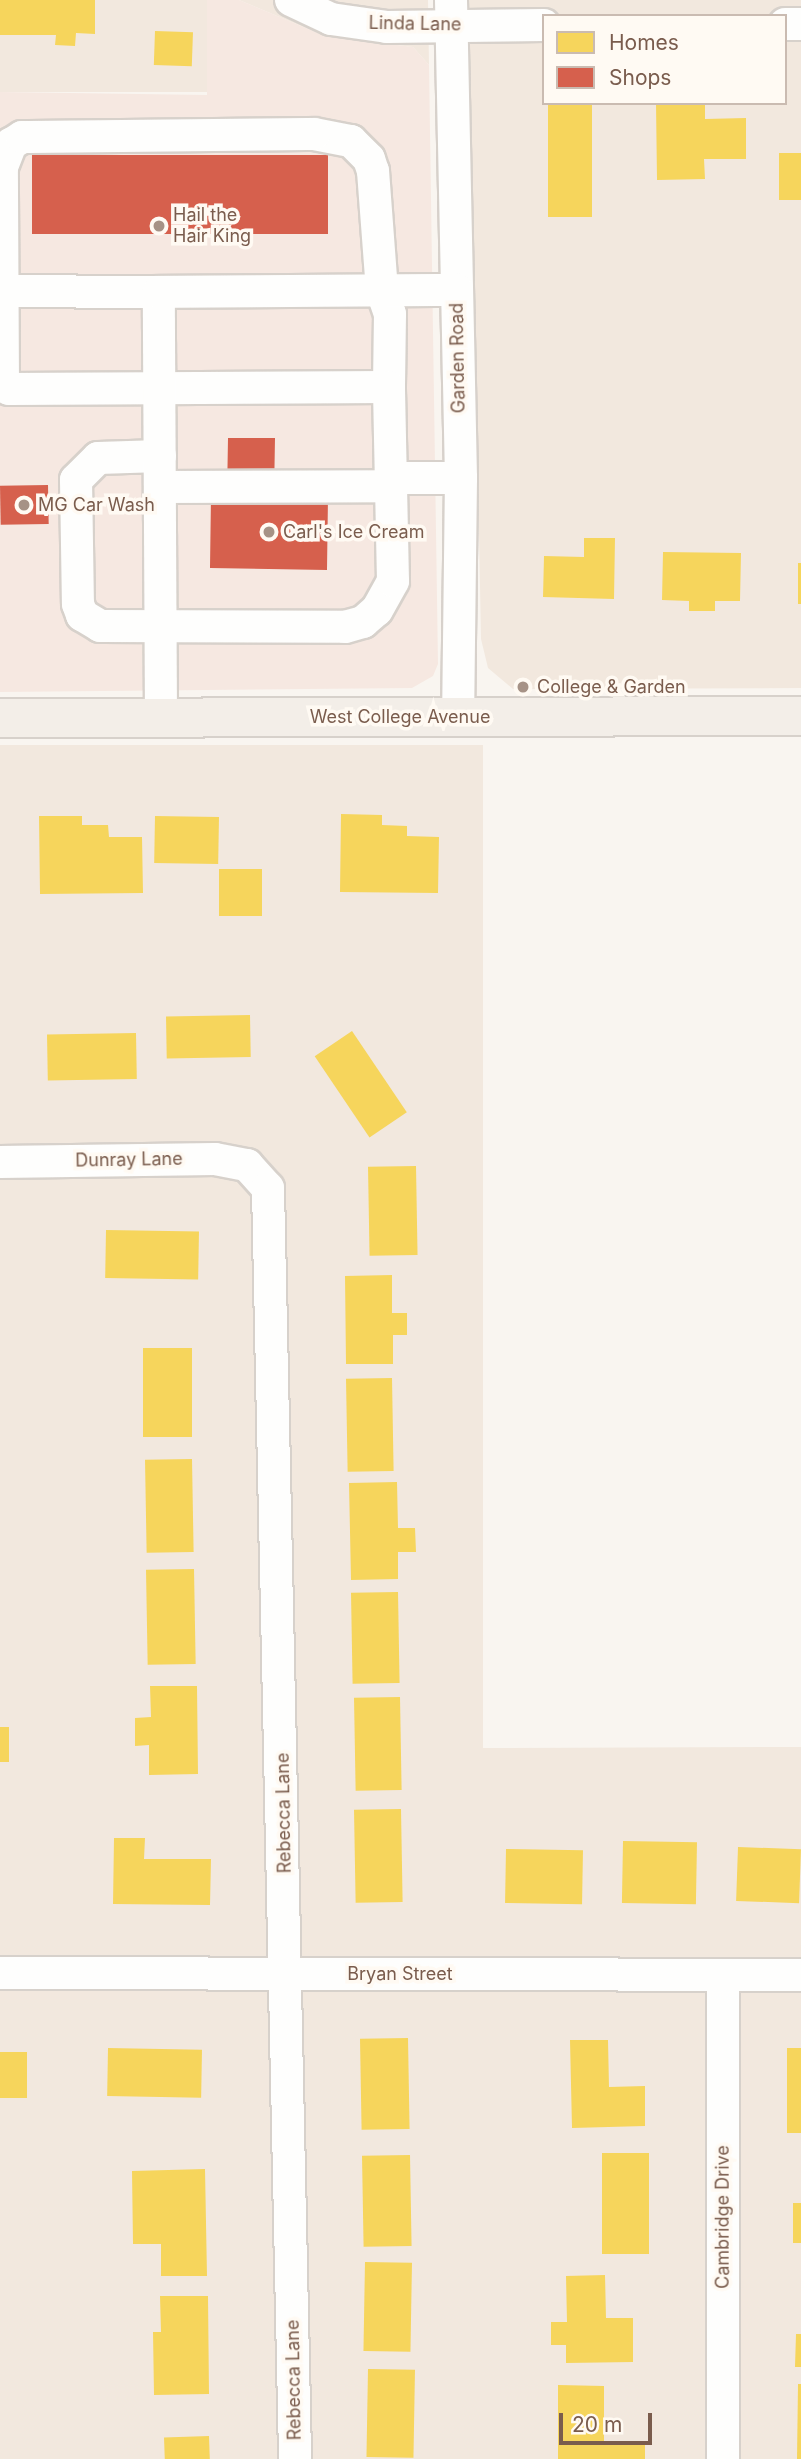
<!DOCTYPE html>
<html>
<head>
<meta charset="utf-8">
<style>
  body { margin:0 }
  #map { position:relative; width:801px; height:2459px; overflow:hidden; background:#f9f5f0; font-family:Inter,sans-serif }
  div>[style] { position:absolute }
  .residential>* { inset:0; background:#f2e8de; transform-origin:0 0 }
  .commercial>* { inset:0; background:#f6e8e1 }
  .homes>* { inset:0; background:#f6d55c; transform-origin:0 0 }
  .shops>* { inset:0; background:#d6604d; transform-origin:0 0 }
  .roads { filter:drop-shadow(2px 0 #d7d1cb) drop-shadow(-2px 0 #d7d1cb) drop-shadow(0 2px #d7d1cb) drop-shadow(0 -2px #d7d1cb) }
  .minor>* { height:32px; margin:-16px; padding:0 16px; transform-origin:16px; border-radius:16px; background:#fefefd }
  .major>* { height:38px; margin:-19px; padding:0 19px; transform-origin:19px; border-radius:19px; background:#f3eee8 }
  .dots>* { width:19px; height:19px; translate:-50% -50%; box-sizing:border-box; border:4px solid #fffaf3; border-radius:50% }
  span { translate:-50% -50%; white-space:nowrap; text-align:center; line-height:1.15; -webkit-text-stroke:7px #fffaf3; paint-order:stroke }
  .street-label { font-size:18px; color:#7a5c4d }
  .poi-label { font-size:18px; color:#7a5c4d }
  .left { translate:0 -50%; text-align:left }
  .legend { position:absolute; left:542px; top:14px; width:245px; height:91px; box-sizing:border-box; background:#fffaf3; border:2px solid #cabbb1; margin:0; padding:9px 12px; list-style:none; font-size:21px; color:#7a5c4d }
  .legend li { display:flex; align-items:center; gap:14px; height:35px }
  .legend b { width:35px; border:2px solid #cabbb1 }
  .scale { position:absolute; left:559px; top:2413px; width:93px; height:32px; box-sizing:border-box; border:4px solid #7a5c4d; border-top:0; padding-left:9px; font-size:21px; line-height:24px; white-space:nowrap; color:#7a5c4d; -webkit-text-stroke:5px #fffaf3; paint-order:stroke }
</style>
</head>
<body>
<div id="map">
  <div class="residential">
    <div style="left:0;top:0;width:207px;height:92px"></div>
    <div style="clip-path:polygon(239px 0,428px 0,429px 65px,413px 47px,325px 36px)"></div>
    <div style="clip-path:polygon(evenodd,469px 0,801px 0,801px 688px,513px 689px,488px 668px,481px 639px,469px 0,544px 16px,785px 16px,785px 103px,544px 103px,544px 16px)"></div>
    <div style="clip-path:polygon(0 745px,483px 745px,483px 1748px,801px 1747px,801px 2459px,0 2459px)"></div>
  </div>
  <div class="commercial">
    <div style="clip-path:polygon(207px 0,239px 0,325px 36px,413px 47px,429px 65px,438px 664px,433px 676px,412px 688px,0 692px,0 92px,207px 95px)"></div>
  </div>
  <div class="homes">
    <div style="clip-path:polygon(0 0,95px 0,95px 34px,76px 33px,75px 46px,55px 45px,56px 35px,0 35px)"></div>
    <div style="left:155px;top:31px;width:38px;height:34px;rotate:2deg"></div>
    <div style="left:548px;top:103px;width:44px;height:114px"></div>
    <div style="clip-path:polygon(656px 103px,705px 103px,705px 119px,746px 118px,746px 159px,704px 159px,705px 179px,657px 180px)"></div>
    <div style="left:779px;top:153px;width:22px;height:47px"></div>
    <div style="clip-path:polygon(584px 538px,615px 538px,614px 599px,543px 597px,544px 556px,584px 557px)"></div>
    <div style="clip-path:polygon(663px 552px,741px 553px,740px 601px,715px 601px,715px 611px,689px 611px,689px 601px,662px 600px)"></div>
    <div style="left:798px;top:563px;width:3px;height:41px"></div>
    <div style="clip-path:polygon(341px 814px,382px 815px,382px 825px,407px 826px,407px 836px,439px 837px,438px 893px,340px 892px)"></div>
    <div style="clip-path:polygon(39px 816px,82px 816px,82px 825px,108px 825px,109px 837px,142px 837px,143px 893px,40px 894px)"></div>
    <div style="left:155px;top:816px;width:64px;height:47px;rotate:1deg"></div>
    <div style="left:219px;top:869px;width:43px;height:47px"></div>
    <div style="left:250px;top:1015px;width:42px;height:84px;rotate:89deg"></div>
    <div style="left:352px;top:1031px;width:98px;height:45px;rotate:56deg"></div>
    <div style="left:136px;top:1033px;width:46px;height:89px;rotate:89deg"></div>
    <div style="left:416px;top:1166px;width:89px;height:48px;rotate:89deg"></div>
    <div style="left:106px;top:1230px;width:93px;height:48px;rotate:1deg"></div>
    <div style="clip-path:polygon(392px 1275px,392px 1313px,407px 1313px,407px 1335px,393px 1335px,393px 1364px,346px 1364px,345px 1276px)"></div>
    <div style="left:143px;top:1348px;width:49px;height:89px"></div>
    <div style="left:392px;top:1378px;width:93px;height:46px;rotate:89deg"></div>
    <div style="left:192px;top:1459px;width:93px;height:47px;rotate:89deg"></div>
    <div style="clip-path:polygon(397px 1482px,398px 1528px,415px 1528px,416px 1552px,398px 1552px,398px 1579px,351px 1580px,349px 1483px)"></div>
    <div style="left:194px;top:1569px;width:95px;height:48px;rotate:89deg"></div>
    <div style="left:398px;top:1592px;width:91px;height:47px;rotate:89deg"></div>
    <div style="clip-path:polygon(150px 1686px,197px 1686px,198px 1774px,149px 1775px,149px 1745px,135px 1746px,135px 1718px,151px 1717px)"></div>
    <div style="left:400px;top:1697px;width:93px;height:46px;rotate:89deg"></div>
    <div style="left:0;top:1727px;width:9px;height:35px"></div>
    <div style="left:401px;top:1809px;width:93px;height:47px;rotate:89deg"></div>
    <div style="clip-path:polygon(114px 1838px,145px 1838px,144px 1859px,211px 1859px,210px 1905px,113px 1904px)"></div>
    <div style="left:623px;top:1841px;width:74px;height:62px;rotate:1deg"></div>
    <div style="left:738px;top:1847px;width:63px;height:54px;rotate:2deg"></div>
    <div style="left:506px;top:1849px;width:77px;height:54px;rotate:1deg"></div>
    <div style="left:408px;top:2038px;width:91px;height:48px;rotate:89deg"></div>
    <div style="clip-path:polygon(570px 2040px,608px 2040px,609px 2087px,645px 2086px,645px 2126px,572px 2128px)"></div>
    <div style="left:108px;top:2048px;width:94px;height:48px;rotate:1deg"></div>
    <div style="left:787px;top:2048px;width:14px;height:85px"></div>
    <div style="left:0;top:2052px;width:27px;height:46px"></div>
    <div style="left:602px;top:2153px;width:47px;height:101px"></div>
    <div style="left:410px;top:2155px;width:91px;height:48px;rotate:89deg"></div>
    <div style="clip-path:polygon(205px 2169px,207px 2276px,161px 2276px,161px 2244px,133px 2244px,132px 2171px)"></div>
    <div style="left:793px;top:2203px;width:8px;height:40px"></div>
    <div style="left:365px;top:2262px;width:47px;height:89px;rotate:1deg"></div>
    <div style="clip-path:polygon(605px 2275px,606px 2318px,633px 2318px,633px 2362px,566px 2363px,566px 2345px,551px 2345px,551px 2322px,567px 2322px,566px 2276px)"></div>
    <div style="clip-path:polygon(160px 2296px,208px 2296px,209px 2394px,154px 2395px,153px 2332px,161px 2332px)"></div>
    <div style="clip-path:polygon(796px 2334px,801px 2334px,801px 2367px,795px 2367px)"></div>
    <div style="left:368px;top:2369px;width:47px;height:88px;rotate:1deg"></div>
    <div style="clip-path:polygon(798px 2384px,801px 2384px,801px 2459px,797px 2459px)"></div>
    <div style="clip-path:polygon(558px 2385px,604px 2386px,604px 2442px,645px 2442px,645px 2459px,558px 2459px)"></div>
    <div style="left:209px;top:2436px;width:23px;height:45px;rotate:88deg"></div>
  </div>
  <div class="shops">
    <div style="left:328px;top:155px;width:79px;height:296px;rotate:90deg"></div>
    <div style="clip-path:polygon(228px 438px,275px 438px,274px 496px,328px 497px,327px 570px,210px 568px,211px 496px,227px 496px)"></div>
    <div style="left:48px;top:485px;width:39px;height:48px;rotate:89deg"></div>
  </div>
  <div class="roads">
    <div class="minor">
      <div style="left:291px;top:0;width:44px;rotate:25.4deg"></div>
      <div style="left:331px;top:19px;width:57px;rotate:8.1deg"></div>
      <div style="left:387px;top:27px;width:157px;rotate:-0.7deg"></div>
      <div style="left:451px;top:0;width:478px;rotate:88.8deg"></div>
      <div style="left:461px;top:478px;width:239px;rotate:90.7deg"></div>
      <div style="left:785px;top:24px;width:16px"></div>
      <div style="left:314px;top:134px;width:38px;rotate:11deg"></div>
      <div style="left:351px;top:141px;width:25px;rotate:45deg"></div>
      <div style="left:369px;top:159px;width:13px;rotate:72deg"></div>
      <div style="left:373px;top:171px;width:120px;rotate:85.7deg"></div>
      <div style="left:382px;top:291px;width:24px;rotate:71deg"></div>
      <div style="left:390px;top:314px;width:73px;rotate:90.8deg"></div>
      <div style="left:389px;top:387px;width:380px;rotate:179.7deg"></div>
      <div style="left:9px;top:389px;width:8px;rotate:-140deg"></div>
      <div style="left:3px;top:384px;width:217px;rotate:-90.3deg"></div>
      <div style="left:2px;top:167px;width:25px;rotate:-69deg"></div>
      <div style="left:11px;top:144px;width:13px;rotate:-32deg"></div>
      <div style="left:22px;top:137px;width:292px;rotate:-0.6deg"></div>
      <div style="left:3px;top:291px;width:156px;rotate:0.4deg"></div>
      <div style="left:160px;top:456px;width:62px;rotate:178.2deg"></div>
      <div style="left:98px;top:458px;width:31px;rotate:135deg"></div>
      <div style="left:76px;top:480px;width:124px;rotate:89.1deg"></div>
      <div style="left:78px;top:604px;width:12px;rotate:70deg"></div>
      <div style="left:82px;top:615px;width:21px;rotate:31deg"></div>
      <div style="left:100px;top:626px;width:245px;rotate:0.2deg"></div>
      <div style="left:345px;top:627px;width:19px;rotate:-16deg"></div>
      <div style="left:363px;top:622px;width:18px;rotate:-41deg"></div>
      <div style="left:377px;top:610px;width:33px;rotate:-61deg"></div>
      <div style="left:393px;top:581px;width:194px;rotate:-91.2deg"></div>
      <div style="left:393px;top:478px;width:68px"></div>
      <div style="left:160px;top:487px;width:233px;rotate:-0.2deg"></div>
      <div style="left:161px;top:717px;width:425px;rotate:-90.3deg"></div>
      <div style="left:159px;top:292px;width:298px;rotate:-0.4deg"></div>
      <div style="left:0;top:1162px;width:215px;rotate:-0.8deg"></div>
      <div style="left:215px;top:1159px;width:33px;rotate:11deg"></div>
      <div style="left:247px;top:1165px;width:31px;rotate:48deg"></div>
      <div style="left:268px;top:1188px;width:1271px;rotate:88.78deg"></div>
      <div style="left:0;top:1973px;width:801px;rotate:0.14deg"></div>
      <div style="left:723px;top:1975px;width:484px;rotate:90deg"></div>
    </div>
    <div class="major">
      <div style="left:0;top:718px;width:801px;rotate:-0.14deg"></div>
    </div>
  </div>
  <div class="dots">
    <div style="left:159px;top:226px;background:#a69286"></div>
    <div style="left:24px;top:505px;background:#a69286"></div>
    <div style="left:269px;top:532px;background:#a69286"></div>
    <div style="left:523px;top:687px;background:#a69286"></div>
  </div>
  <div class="street-label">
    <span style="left:415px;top:24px;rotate:1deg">Linda Lane</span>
    <span style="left:458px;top:358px;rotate:-91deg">Garden Road</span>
    <span style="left:400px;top:717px">West College Avenue</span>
    <span style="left:129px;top:1160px;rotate:-1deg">Dunray Lane</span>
    <span style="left:284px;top:1813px;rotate:-91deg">Rebecca Lane</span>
    <span style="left:400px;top:1974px">Bryan Street</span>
    <span style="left:723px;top:2217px;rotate:-90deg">Cambridge Drive</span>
    <span style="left:294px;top:2380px;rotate:-91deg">Rebecca Lane</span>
  </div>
  <div class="poi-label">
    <span class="left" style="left:173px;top:226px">Hail the<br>Hair King</span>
    <span class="left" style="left:38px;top:505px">MG Car Wash</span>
    <span class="left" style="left:283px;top:532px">Carl's Ice Cream</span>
    <span class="left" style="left:537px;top:687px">College &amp; Garden</span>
  </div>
  <ul class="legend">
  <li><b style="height:19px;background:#f6d55c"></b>Homes</li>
  <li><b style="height:19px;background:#d6604d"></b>Shops</li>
  </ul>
  <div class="scale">20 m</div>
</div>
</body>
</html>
